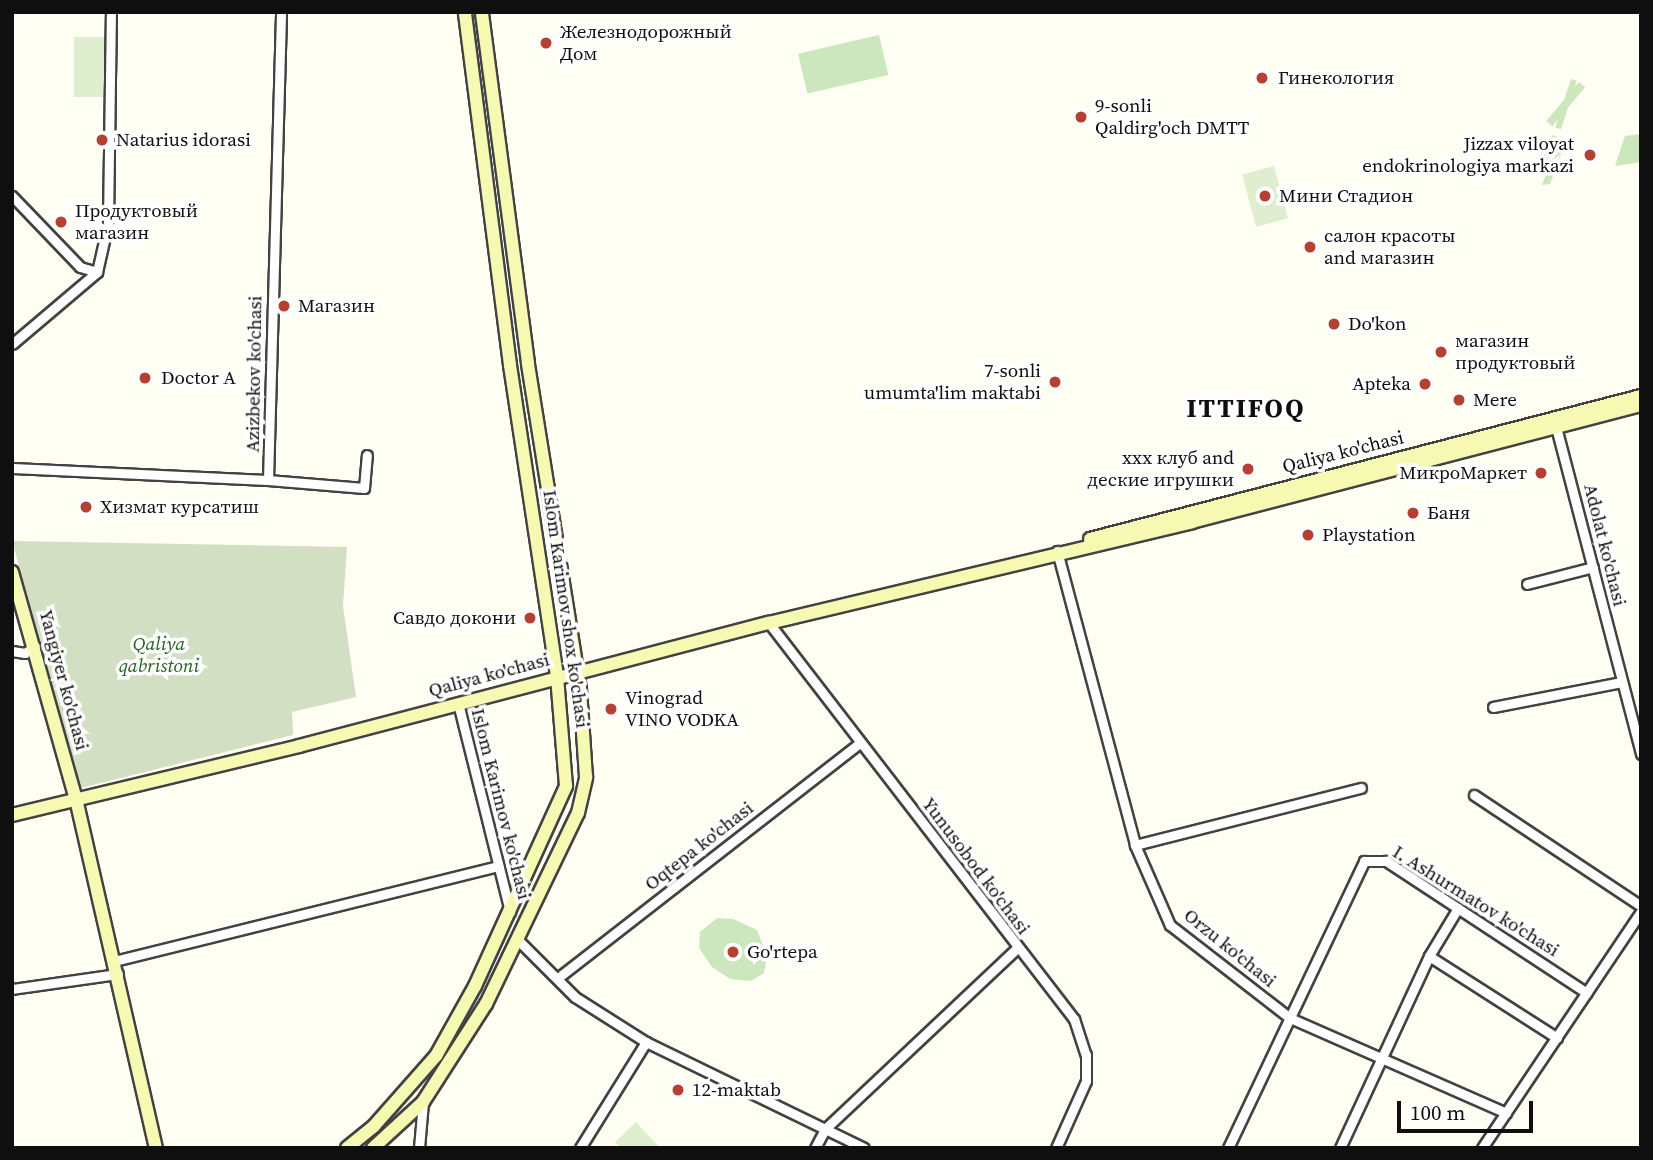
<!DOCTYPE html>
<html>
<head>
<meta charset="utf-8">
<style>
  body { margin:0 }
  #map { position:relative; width:1653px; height:1160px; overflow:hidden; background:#fefef2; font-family:"Source Serif 4",serif }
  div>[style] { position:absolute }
  .green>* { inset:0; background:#cce6bd; transform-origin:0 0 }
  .cemetery>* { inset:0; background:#d2dfc3 }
  .pitch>* { inset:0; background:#deeece; transform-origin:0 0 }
  .roads { filter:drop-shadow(2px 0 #424242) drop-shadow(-2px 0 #424242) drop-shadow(0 2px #424242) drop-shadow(0 -2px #424242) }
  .street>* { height:9px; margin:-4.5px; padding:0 4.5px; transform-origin:4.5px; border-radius:4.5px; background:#fff }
  .secondary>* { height:12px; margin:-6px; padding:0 6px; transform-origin:6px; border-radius:6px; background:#f5f9b2 }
  .dots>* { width:19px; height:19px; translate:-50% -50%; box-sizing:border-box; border:4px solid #fff; border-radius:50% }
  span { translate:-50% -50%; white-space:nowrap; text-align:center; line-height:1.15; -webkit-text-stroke:7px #fff; paint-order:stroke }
  .poi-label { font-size:19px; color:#0f0f0f }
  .left { translate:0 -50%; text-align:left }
  .right { translate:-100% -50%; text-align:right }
  .street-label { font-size:19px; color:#0f0f0f }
  .park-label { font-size:19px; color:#266223; font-style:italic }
  .district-label { font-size:26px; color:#0f0f0f; font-weight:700; letter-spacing:2px }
  .frame { position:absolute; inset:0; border:14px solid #0f0f0f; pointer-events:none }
  .scale { position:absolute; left:1397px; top:1101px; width:136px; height:32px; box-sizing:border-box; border:4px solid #0f0f0f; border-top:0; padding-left:9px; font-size:21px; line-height:24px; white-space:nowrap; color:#0f0f0f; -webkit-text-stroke:5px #fff; paint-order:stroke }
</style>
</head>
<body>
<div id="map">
  <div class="green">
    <div style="left:879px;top:35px;width:41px;height:83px;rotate:77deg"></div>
    <div style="left:1571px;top:79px;width:6px;height:51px;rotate:18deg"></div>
    <div style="left:1579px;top:82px;width:8px;height:51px;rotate:40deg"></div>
    <div style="clip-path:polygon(1641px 134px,1641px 162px,1615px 166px,1625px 136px)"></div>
    <div style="left:1552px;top:135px;width:5px;height:38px;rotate:22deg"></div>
    <div style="clip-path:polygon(1560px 138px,1565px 143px,1550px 184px,1542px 185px)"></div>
    <div style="clip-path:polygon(717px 918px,733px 919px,757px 930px,767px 956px,764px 973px,751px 981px,730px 979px,712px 967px,699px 948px,700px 932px)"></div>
  </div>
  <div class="cemetery">
    <div style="clip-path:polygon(12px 541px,347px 547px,343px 606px,356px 697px,292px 712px,293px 735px,81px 788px)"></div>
  </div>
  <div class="pitch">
    <div style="left:74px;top:37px;width:31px;height:60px"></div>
    <div style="left:1274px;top:166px;width:54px;height:33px;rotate:75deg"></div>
    <div style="clip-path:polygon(636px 1122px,660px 1148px,621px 1148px,615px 1142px)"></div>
  </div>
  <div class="roads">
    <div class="street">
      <div style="left:12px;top:196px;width:98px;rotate:46.2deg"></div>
      <div style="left:80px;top:267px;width:18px;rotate:16deg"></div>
      <div style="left:97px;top:272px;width:111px;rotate:139.7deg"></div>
      <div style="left:97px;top:272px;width:50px;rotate:-77.3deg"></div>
      <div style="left:108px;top:223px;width:211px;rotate:-89.2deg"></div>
      <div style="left:1556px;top:427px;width:338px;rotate:75.4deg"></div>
      <div style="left:12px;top:468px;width:256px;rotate:2.7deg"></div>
      <div style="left:268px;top:480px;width:468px;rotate:-88.4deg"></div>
      <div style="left:268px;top:480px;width:96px;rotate:4.8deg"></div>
      <div style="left:364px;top:488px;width:33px;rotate:-85deg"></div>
      <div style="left:1057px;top:551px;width:304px;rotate:75.1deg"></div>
      <div style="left:1135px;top:845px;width:87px;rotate:66.4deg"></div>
      <div style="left:1170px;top:925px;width:152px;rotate:37.8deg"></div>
      <div style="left:1290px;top:1018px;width:236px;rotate:23.7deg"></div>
      <div style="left:1527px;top:584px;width:68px;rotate:-14.4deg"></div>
      <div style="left:769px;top:623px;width:500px;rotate:52.4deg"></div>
      <div style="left:1074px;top:1019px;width:38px;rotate:72deg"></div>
      <div style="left:1086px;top:1055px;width:26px;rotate:90deg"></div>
      <div style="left:1086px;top:1081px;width:73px;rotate:114.1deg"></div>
      <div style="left:12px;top:651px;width:13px;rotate:9deg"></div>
      <div style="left:25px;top:653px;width:12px;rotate:-35deg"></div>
      <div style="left:458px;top:703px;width:215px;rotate:76deg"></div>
      <div style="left:1493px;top:707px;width:131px;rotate:-11deg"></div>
      <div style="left:1474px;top:795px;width:201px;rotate:33.6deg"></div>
      <div style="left:1135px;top:845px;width:233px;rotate:-14.2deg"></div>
      <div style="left:517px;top:939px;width:82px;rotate:45deg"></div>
      <div style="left:575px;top:997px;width:84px;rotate:32.4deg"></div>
      <div style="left:646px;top:1042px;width:242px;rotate:25.9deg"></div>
      <div style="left:1429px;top:956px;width:152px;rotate:32.6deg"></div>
      <div style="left:114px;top:961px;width:396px;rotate:-13.9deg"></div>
      <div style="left:559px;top:977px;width:381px;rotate:-37.9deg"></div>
      <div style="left:12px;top:989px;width:107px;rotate:-8.1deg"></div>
      <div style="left:419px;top:1148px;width:46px;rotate:-85deg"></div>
      <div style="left:580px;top:1148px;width:125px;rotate:-58.1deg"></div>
      <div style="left:815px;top:1148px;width:21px;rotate:-62deg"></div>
      <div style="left:825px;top:1129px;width:264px;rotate:-43.3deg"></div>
      <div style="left:1228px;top:1148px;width:318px;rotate:-64.6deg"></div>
      <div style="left:1364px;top:861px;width:22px"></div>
      <div style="left:1386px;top:861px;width:240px;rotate:33.3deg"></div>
      <div style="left:1340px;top:1148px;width:212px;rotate:-65.1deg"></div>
      <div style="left:1429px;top:956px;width:56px;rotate:-58.9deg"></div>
      <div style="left:1482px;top:1148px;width:285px;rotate:-56.1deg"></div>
    </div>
    <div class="secondary">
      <div style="left:1090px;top:539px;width:569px;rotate:-14.55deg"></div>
      <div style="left:12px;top:572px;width:236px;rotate:74.3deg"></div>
      <div style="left:76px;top:799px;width:358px;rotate:77.1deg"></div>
      <div style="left:12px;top:815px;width:295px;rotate:-13.5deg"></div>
      <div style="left:299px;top:746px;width:486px;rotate:-14.7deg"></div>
      <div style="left:769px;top:623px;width:435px;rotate:-13.4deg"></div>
      <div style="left:1192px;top:522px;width:464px;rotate:-14.6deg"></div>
      <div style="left:347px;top:1148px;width:35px;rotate:-39deg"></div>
      <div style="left:374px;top:1126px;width:94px;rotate:-48.5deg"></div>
      <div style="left:436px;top:1056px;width:80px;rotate:-60.9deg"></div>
      <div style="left:475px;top:986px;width:220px;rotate:-65.5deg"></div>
      <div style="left:566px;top:786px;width:110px;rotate:-94.7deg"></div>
      <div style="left:557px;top:676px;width:315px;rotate:-98.6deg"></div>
      <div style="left:510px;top:365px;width:356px;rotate:-97.3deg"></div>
      <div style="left:373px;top:1148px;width:68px;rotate:-42.6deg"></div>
      <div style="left:423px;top:1102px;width:117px;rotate:-57.3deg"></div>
      <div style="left:486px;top:1004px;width:212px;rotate:-64.3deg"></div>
      <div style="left:578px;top:813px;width:37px;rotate:-77deg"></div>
      <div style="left:586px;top:777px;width:88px;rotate:-93.9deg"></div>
      <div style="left:580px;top:689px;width:330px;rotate:-99.1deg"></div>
      <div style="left:528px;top:363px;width:354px;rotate:-97.5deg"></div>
    </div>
  </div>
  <div class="dots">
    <div style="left:546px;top:43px;background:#b54031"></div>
    <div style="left:1262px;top:78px;background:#b54031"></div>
    <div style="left:1081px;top:117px;background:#b54031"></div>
    <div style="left:102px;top:140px;background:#b54031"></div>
    <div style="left:1590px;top:155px;background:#b54031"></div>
    <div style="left:1265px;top:196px;background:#b54031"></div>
    <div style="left:61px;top:222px;background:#b54031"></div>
    <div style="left:1310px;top:247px;background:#b54031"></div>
    <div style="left:284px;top:306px;background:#b54031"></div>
    <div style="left:1334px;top:324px;background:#b54031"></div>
    <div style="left:1441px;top:352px;background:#b54031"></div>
    <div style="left:145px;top:378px;background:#b54031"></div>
    <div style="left:1055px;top:382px;background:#b54031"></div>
    <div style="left:1425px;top:384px;background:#b54031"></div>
    <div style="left:1459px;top:400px;background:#b54031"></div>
    <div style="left:1248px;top:469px;background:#b54031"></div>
    <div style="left:1541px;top:473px;background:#b54031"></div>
    <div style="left:86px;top:507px;background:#b54031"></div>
    <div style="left:1413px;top:513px;background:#b54031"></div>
    <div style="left:1308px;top:535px;background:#b54031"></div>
    <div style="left:530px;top:618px;background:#b54031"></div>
    <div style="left:611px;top:709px;background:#b54031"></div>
    <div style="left:733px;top:952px;background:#b54031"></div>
    <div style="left:678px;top:1090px;background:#b54031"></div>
  </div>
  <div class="poi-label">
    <span class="left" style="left:560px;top:43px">Железнодорожный<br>Дом</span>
    <span class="left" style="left:1278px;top:78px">Гинекология</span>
    <span class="left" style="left:1095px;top:117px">9-sonli<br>Qaldirg'och DMTT</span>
    <span class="left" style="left:116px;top:140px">Natarius idorasi</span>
    <span class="right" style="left:1574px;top:155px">Jizzax viloyat<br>endokrinologiya markazi</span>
    <span class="left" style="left:1279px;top:196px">Мини Стадион</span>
    <span class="left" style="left:75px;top:222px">Продуктовый<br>магазин</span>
    <span class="left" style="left:1324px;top:247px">салон красоты<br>and магазин</span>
    <span class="left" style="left:298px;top:306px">Магазин</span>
    <span class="left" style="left:1348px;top:324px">Do'kon</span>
    <span class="left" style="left:1455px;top:352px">магазин<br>продуктовый</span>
    <span class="right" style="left:1041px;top:382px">7-sonli<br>umumta'lim maktabi</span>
    <span class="left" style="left:161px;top:378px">Doctor A</span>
    <span class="right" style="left:1411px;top:384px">Apteka</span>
    <span class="left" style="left:1473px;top:400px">Mere</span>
    <span class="right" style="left:1234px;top:469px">ххх клуб and<br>деские игрушки</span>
    <span class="right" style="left:1527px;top:473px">МикроМаркет</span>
    <span class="left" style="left:100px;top:507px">Хизмат курсатиш</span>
    <span class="left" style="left:1427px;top:513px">Баня</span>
    <span class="left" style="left:1322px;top:535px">Playstation</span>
    <span class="right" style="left:516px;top:618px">Савдо докони</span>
    <span class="left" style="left:625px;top:709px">Vinograd<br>VINO VODKA</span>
    <span class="left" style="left:747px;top:952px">Go'rtepa</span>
    <span class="left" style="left:692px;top:1090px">12-maktab</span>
  </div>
  <div class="street-label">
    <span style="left:254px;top:374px;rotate:-89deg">Azizbekov ko'chasi</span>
    <span style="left:1343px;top:452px;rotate:-14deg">Qaliya ko'chasi</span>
    <span style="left:1605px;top:545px;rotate:76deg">Adolat ko'chasi</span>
    <span style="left:566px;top:609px;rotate:82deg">Islom Karimov shox ko'chasi</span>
    <span style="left:489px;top:675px;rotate:-15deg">Qaliya ko'chasi</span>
    <span style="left:64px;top:680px;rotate:75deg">Yangiyer ko'chasi</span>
    <span style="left:501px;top:804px;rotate:76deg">Islom Karimov ko'chasi</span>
    <span style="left:699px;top:846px;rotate:-38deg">Oqtepa ko'chasi</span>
    <span style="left:976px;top:866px;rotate:53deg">Yunusobod ko'chasi</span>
    <span style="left:1476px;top:901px;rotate:32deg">I. Ashurmatov ko'chasi</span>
    <span style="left:1230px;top:948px;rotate:39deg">Orzu ko'chasi</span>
  </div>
  <div class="park-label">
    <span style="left:159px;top:655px">Qaliya<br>qabristoni</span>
  </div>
  <div class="district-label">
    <span style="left:1246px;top:409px">ITTIFOQ</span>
  </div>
  <div class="frame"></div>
  <div class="scale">100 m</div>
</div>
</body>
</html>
